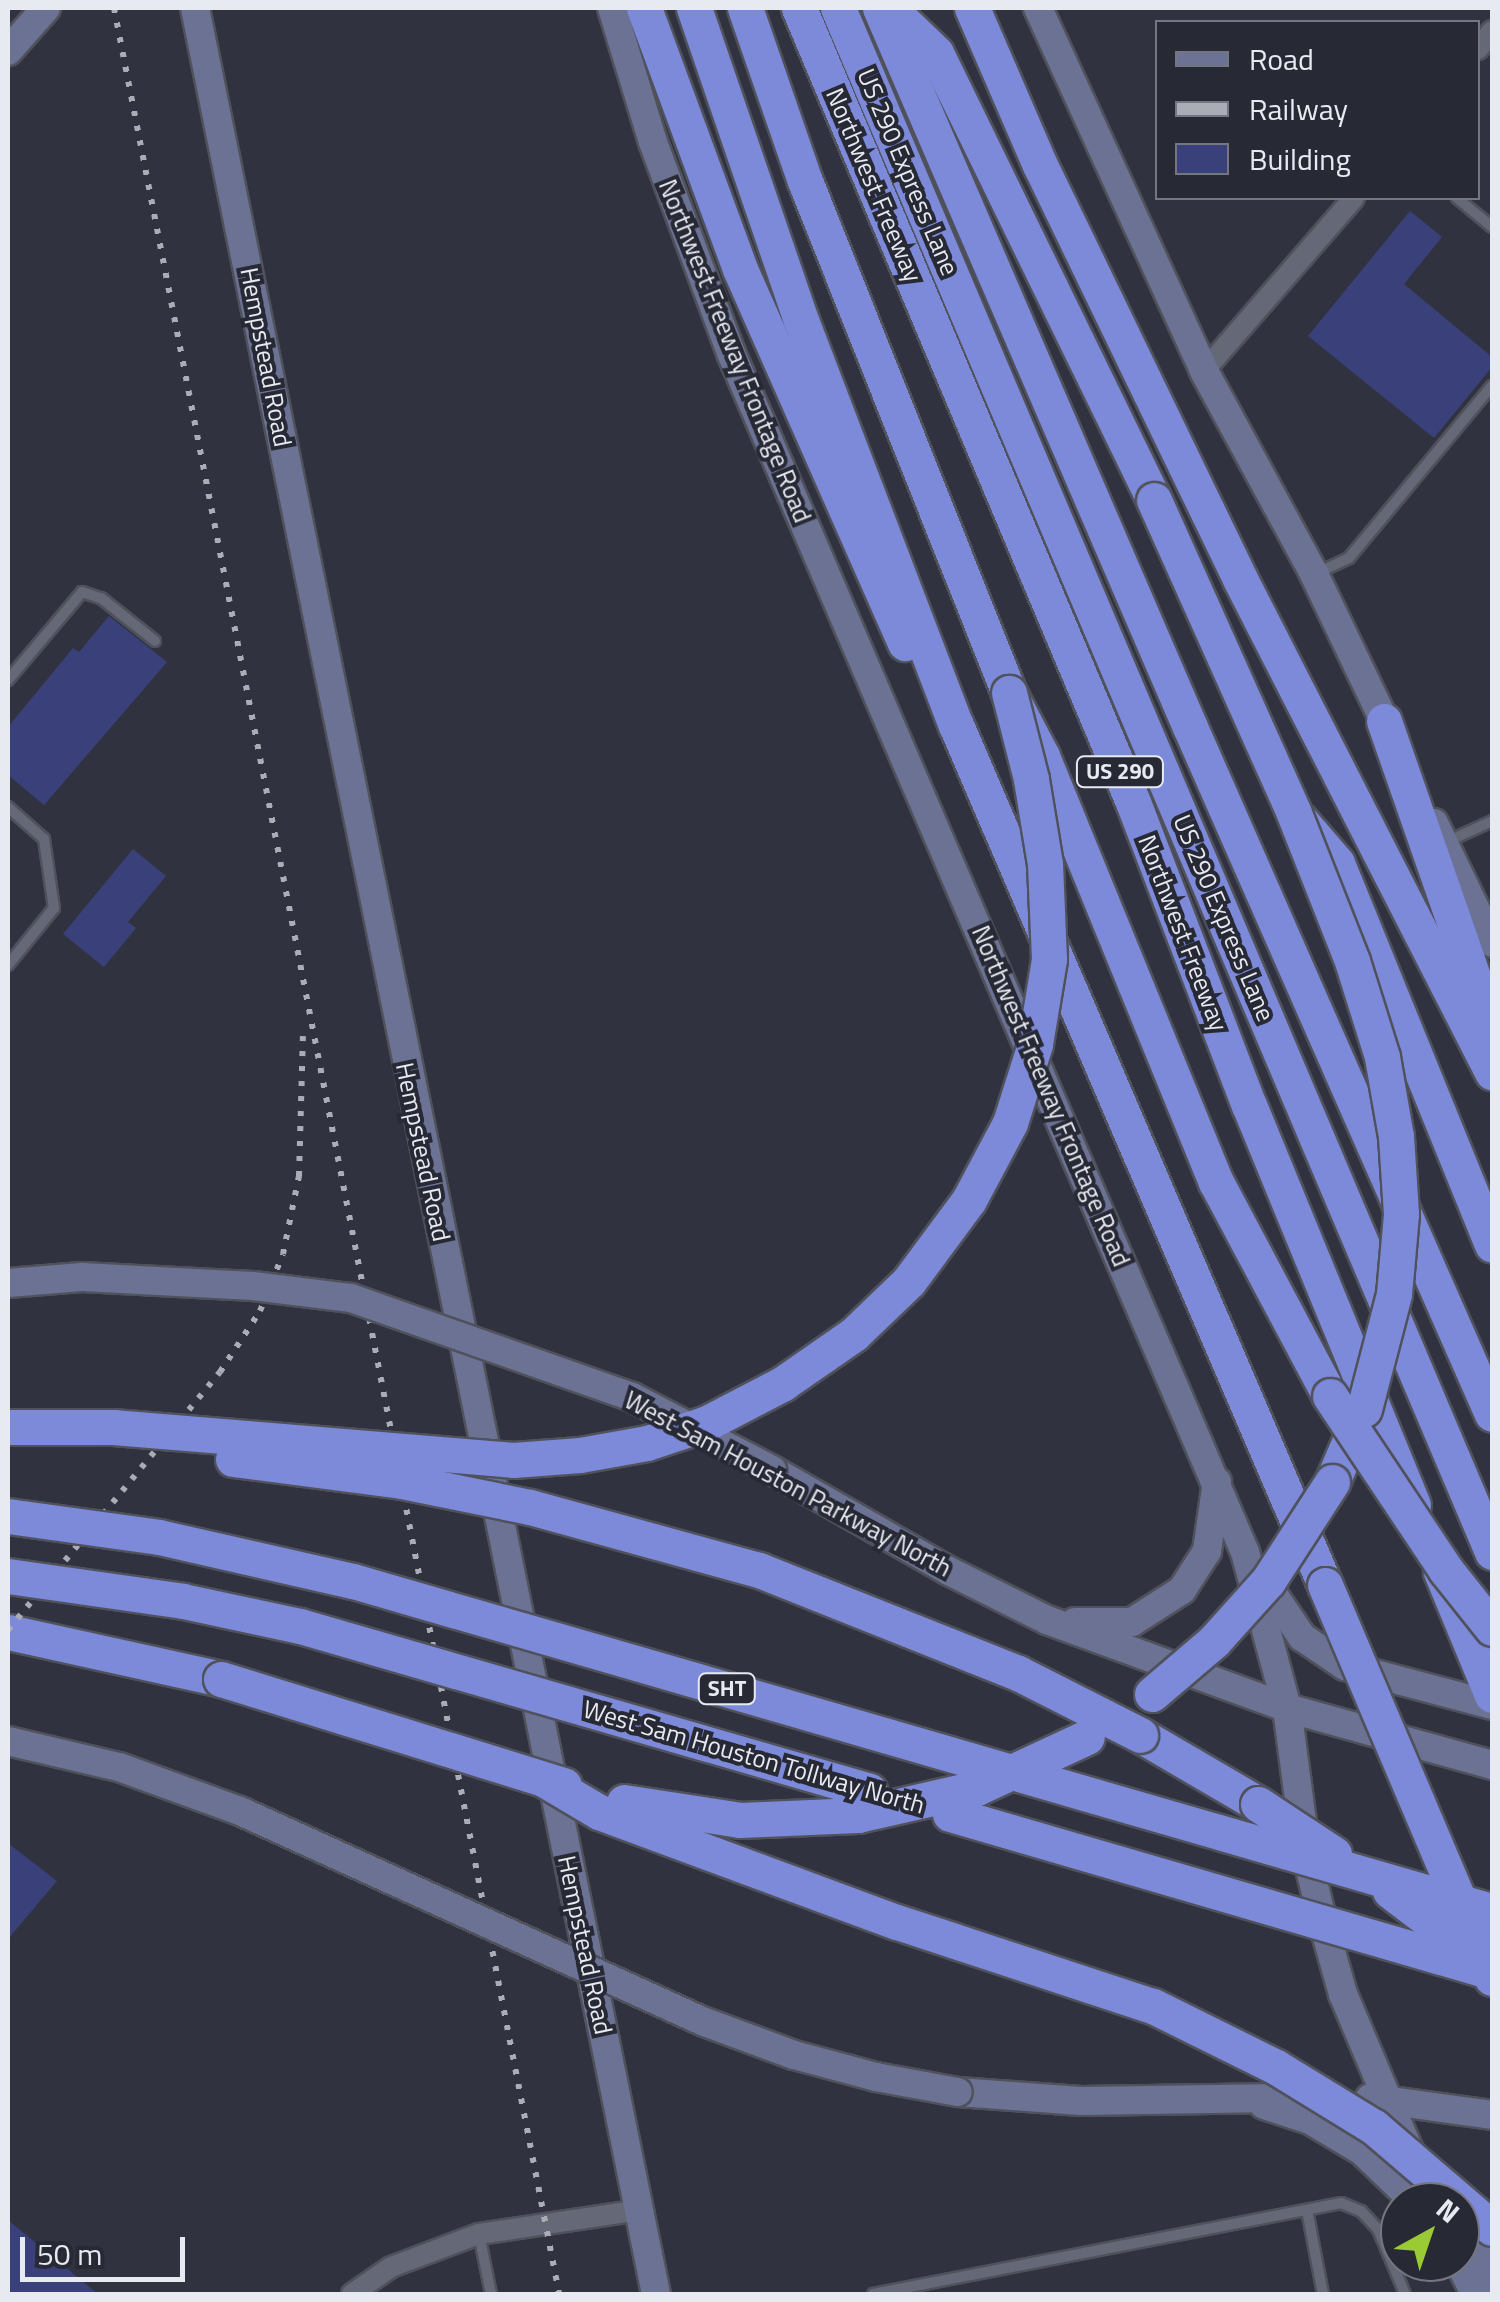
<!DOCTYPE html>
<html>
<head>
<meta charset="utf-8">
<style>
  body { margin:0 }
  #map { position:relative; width:1500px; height:2302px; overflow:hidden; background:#30333f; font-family:"Titillium Web",sans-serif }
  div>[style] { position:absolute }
  .building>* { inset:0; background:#3a4079 }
  .roads { filter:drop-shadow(2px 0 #4f515b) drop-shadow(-2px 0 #4f515b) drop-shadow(0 2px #4f515b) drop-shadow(0 -2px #4f515b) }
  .lane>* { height:10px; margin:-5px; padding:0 5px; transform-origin:5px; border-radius:5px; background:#656876 }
  .street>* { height:20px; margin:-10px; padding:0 10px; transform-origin:10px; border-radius:10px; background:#656876 }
  .secondary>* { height:28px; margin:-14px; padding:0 14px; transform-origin:14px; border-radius:14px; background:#6c7294 }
  .highway>* { height:35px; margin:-17.5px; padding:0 17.5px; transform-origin:17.5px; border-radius:17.5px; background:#7d89d9 }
  .rail>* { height:6px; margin-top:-3px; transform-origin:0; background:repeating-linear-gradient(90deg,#abadb6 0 5px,transparent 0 15px) }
  .bridges { filter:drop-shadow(2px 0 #4f515b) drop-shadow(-2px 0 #4f515b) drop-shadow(0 2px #4f515b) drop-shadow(0 -2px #4f515b) }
  .secondary-bridge>* { height:28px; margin:-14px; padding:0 14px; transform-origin:14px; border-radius:14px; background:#6c7294 }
  .highway-bridge>* { height:35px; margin:-17.5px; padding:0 17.5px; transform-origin:17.5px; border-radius:17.5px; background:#7d89d9 }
  span { translate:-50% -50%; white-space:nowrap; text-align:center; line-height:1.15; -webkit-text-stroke:8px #272935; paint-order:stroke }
  .shield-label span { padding:2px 8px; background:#272935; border:2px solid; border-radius:8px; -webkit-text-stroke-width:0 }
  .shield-label { font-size:22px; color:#e8eaf2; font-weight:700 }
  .street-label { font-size:25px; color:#e8eaf2 }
  .frame { position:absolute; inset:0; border:10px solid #e8eaf2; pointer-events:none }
  .legend { position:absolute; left:1155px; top:20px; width:325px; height:180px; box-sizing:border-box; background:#272935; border:2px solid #747681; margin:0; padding:12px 18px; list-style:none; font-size:30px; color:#e8eaf2 }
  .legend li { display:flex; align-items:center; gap:20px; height:50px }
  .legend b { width:50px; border:2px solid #747681 }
  .north { position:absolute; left:1380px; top:2182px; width:100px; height:100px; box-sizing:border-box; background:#272935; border:2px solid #747681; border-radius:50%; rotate:40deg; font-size:28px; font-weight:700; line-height:40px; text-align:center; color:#e8eaf2 }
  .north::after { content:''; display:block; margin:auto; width:35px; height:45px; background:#9acb34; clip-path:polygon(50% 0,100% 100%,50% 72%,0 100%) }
  .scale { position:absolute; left:20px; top:2237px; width:165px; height:45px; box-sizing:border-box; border:5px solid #e8eaf2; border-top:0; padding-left:12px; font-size:30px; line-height:35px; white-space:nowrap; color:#e8eaf2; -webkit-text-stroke:8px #272935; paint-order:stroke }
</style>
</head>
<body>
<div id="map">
  <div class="building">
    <div style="clip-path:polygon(1410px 211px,1442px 237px,1404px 284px,1492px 357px,1492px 367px,1434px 438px,1308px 336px)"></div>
    <div style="clip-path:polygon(109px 616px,167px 662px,44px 805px,8px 775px,8px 727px,73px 648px,79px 652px)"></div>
    <div style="clip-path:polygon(133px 849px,166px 876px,128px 922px,136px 928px,104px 967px,63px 934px)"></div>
    <div style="clip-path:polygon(8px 1843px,57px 1881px,8px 1939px)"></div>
    <div style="clip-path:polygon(8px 2220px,98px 2294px,8px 2294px)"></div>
  </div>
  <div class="roads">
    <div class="lane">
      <div style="left:1457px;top:198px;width:45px;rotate:39.6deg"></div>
      <div style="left:1317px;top:573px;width:35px;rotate:-25deg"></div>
      <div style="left:1349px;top:558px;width:224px;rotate:-50.3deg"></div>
      <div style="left:8px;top:680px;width:115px;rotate:-49.9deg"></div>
      <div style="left:82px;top:592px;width:20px;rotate:18deg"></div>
      <div style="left:101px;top:598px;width:69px;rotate:38.5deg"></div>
      <div style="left:8px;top:807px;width:48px;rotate:41.6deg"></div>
      <div style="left:44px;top:839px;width:70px;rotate:81.8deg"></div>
      <div style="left:54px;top:908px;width:73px;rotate:128.9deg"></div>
      <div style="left:1444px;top:843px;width:53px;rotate:-24.6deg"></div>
      <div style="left:1307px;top:2210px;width:86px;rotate:79.2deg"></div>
      <div style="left:479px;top:2234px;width:61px;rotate:78.7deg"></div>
      <div style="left:873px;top:2294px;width:477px;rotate:-11deg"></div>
      <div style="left:1341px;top:2203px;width:22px;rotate:22deg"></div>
      <div style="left:1361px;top:2211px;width:25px;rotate:47deg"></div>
      <div style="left:1378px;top:2229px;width:70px;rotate:67.4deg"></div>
    </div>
    <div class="street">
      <div style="left:1478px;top:49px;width:23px;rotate:-52deg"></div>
      <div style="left:1204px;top:371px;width:229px;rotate:-49.1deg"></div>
      <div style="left:352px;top:2294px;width:47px;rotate:-34.7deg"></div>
      <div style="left:391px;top:2267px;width:94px;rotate:-20.6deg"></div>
      <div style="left:479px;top:2234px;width:162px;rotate:-8.5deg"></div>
    </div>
    <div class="secondary">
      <div style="left:195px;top:8px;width:2332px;rotate:78.6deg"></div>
      <div style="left:612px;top:8px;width:140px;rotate:73deg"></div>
      <div style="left:653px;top:142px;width:225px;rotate:69.7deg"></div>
      <div style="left:731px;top:353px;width:1305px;rotate:66.8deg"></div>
      <div style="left:1245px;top:1552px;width:162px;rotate:74.9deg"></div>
      <div style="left:1287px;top:1708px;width:145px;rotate:82.5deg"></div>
      <div style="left:1306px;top:1852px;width:73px;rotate:76.5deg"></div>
      <div style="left:1323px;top:1923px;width:74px;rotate:74.3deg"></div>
      <div style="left:1343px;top:1994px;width:226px;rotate:67.1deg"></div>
      <div style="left:1038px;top:8px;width:399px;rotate:65.4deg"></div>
      <div style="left:1204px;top:371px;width:231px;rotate:61.5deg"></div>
      <div style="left:1314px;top:574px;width:183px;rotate:64.4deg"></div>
      <div style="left:8px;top:51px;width:57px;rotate:-48.5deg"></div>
      <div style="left:1434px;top:823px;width:133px;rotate:64.2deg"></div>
      <div style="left:772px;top:1470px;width:204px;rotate:29.7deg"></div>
      <div style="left:949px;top:1571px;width:110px;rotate:26.6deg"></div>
      <div style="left:1047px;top:1620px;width:256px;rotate:20.1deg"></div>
      <div style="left:1287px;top:1708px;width:213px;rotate:15.5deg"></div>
      <div style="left:1263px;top:1579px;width:70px;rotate:56.1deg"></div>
      <div style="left:1302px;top:1637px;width:52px;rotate:34deg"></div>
      <div style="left:1345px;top:1666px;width:152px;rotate:14.9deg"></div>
      <div style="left:1075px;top:1622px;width:57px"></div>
      <div style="left:1132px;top:1622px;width:59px;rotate:-32.6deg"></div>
      <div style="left:1182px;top:1590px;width:46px;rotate:-57.3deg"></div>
      <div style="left:1207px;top:1551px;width:70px;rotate:-81.8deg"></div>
      <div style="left:958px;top:2092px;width:123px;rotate:4.2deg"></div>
      <div style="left:1081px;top:2101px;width:246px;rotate:-0.9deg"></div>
      <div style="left:1370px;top:2098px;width:123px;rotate:7.9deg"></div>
      <div style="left:1264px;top:2105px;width:48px;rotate:18.1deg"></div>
      <div style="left:1310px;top:2120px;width:61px;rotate:30.8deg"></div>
      <div style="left:1362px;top:2151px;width:74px;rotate:43.9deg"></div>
      <div style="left:1459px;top:2262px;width:36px;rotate:63deg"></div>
      <div style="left:1485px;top:2294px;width:42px;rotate:-92.7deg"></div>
      <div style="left:1483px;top:2252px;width:33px;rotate:-74deg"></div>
    </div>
    <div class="highway">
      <div style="left:644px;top:8px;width:278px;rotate:69.8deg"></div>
      <div style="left:740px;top:269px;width:409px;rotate:66.2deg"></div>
      <div style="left:694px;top:8px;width:330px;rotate:71.1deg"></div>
      <div style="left:801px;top:320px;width:434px;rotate:69.1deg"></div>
      <div style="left:956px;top:725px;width:936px;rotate:66.78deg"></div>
      <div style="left:745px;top:8px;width:183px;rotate:70.9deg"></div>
      <div style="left:805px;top:181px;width:551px;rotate:68.28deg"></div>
      <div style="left:1009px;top:693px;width:71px;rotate:62.4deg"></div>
      <div style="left:1042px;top:756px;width:460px;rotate:67.8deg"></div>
      <div style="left:1216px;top:1182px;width:242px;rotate:62deg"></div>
      <div style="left:799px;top:8px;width:861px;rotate:67.19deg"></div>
      <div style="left:1133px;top:802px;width:324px;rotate:69.1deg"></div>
      <div style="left:1249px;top:1105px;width:432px;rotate:67.7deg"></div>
      <div style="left:838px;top:8px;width:1677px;rotate:67.04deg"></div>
      <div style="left:880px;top:8px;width:783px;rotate:66.68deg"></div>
      <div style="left:1190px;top:727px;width:750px;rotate:66.27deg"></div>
      <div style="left:889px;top:8px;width:65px;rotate:43.8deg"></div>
      <div style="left:936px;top:53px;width:497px;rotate:64deg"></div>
      <div style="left:972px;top:8px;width:171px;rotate:66.6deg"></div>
      <div style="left:1040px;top:165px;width:460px;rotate:64.2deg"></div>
      <div style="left:1240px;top:579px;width:554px;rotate:62.93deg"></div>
      <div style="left:1384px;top:721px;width:329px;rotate:70.8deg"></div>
      <div style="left:1300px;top:820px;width:57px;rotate:49.3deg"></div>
      <div style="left:1337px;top:863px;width:412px;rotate:67.9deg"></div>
      <div style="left:1332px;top:1482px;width:78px;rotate:-66.7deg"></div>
      <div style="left:1441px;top:1572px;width:133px;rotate:67.5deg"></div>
      <div style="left:8px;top:1632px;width:218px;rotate:12.4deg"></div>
      <div style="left:1140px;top:1735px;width:137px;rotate:30.3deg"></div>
    </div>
  </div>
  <div class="rail">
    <div style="left:114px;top:8px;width:2329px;rotate:78.98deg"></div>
    <div style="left:8px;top:1630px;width:334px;rotate:-50.6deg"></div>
    <div style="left:220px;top:1372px;width:73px;rotate:-56.7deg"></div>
    <div style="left:260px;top:1311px;width:61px;rotate:-68deg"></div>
    <div style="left:283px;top:1254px;width:80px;rotate:-78.4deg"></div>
    <div style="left:299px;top:1176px;width:140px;rotate:-88.4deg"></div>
  </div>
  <div class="bridges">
    <div class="secondary-bridge">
      <div style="left:8px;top:1283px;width:74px;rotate:-4.6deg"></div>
      <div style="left:82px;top:1277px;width:171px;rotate:3deg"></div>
      <div style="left:253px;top:1286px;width:99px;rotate:7deg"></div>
      <div style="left:351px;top:1298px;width:298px;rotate:19.4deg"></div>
      <div style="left:632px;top:1397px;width:158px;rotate:27.5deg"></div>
      <div style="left:8px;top:1741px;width:114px;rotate:13.2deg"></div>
      <div style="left:119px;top:1767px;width:129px;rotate:20deg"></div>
      <div style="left:240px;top:1811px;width:507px;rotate:24.44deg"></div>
      <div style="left:702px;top:2021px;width:98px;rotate:20.3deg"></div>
      <div style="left:794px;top:2055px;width:85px;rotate:15deg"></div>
      <div style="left:876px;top:2077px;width:83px;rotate:10.4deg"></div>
    </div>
    <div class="highway-bridge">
      <div style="left:1154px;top:500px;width:341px;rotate:65.9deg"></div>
      <div style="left:1293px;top:811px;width:161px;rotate:68.5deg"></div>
      <div style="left:1352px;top:961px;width:101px;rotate:72.6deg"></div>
      <div style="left:1382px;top:1057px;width:80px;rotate:80deg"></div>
      <div style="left:1396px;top:1136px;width:78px;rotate:86.3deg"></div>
      <div style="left:1401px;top:1214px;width:80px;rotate:95deg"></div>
      <div style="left:1394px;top:1294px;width:119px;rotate:104.6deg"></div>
      <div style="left:1330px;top:1396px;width:209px;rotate:56.3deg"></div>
      <div style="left:1446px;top:1570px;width:74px;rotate:51.6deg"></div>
      <div style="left:8px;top:1427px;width:105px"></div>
      <div style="left:113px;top:1427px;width:401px;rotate:4.7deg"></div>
      <div style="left:513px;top:1460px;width:67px;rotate:-4.3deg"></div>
      <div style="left:580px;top:1455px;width:68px;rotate:-10.2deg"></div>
      <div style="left:647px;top:1443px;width:63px;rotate:-18.4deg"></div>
      <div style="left:707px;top:1423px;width:85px;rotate:-27.5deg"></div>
      <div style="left:782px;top:1384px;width:88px;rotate:-34.8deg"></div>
      <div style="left:854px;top:1334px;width:76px;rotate:-43.9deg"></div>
      <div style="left:909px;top:1281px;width:101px;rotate:-53.5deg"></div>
      <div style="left:969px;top:1200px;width:87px;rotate:-62deg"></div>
      <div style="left:1010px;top:1123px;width:83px;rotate:-72.4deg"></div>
      <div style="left:1035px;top:1044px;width:86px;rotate:-80.6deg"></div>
      <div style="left:1049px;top:959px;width:95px;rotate:-92.4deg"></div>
      <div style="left:1045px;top:864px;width:86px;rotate:-99.4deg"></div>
      <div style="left:1031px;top:779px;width:89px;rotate:-104.3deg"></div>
      <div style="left:233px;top:1459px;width:170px;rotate:7.4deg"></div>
      <div style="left:402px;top:1481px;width:131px;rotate:11.5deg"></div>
      <div style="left:530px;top:1507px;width:238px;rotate:15.4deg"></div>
      <div style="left:759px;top:1570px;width:279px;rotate:21.7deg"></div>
      <div style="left:1018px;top:1673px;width:137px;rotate:26.9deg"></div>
      <div style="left:8px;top:1516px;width:152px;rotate:7.9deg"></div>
      <div style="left:159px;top:1537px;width:199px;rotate:12.8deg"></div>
      <div style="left:353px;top:1581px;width:1182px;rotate:16.17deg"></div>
      <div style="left:8px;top:1576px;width:177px;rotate:8.1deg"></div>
      <div style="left:183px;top:1601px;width:120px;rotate:12.1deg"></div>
      <div style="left:300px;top:1626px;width:593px;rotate:16.14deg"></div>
      <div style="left:1325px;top:1585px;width:427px;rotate:67deg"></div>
      <div style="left:221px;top:1679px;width:359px;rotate:17.2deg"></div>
      <div style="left:1152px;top:1694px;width:82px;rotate:-40.5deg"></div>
      <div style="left:1214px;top:1641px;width:81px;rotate:-48deg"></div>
      <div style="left:1268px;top:1581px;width:118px;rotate:-57.1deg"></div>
      <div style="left:545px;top:1780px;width:63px;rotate:30.7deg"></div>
      <div style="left:599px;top:1812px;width:318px;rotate:20.3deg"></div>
      <div style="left:897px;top:1922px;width:269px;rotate:18.2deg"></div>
      <div style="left:1153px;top:2006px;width:137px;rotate:26.4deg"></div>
      <div style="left:1276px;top:2067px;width:115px;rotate:31.5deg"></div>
      <div style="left:1374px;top:2127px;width:155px;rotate:40.6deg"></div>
      <div style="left:624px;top:1802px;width:117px;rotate:8.8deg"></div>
      <div style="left:740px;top:1820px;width:118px;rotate:-2.4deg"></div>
      <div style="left:858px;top:1815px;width:122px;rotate:-12.8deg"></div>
      <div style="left:977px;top:1788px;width:121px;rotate:-24.9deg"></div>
      <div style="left:1258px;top:1804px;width:91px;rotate:33.3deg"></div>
      <div style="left:950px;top:1814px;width:565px;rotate:16.25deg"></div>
      <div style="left:1390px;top:1891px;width:113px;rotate:37.1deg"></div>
    </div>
  </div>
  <div class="shield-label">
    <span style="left:1120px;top:772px">US 290</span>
    <span style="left:727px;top:1689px">SHT</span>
  </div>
  <div class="street-label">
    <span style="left:908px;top:172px;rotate:67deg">US 290 Express Lane</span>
    <span style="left:874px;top:185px;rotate:67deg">Northwest Freeway</span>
    <span style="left:735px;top:351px;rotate:68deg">Northwest Freeway Frontage Road</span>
    <span style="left:266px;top:357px;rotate:79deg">Hempstead Road</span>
    <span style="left:1224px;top:918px;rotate:67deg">US 290 Express Lane</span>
    <span style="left:1183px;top:933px;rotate:69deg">Northwest Freeway</span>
    <span style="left:1051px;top:1096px;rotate:67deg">Northwest Freeway Frontage Road</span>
    <span style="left:423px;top:1152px;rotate:78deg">Hempstead Road</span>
    <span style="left:788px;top:1484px;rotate:28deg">West Sam Houston Parkway North</span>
    <span style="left:754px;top:1757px;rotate:16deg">West Sam Houston Tollway North</span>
    <span style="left:585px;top:1945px;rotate:78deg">Hempstead Road</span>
  </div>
  <div class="frame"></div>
  <ul class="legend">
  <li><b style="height:12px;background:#6c7294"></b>Road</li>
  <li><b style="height:12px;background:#abadb6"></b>Railway</li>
  <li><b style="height:28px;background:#3a4079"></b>Building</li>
  </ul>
  <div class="north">N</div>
  <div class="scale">50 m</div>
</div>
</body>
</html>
